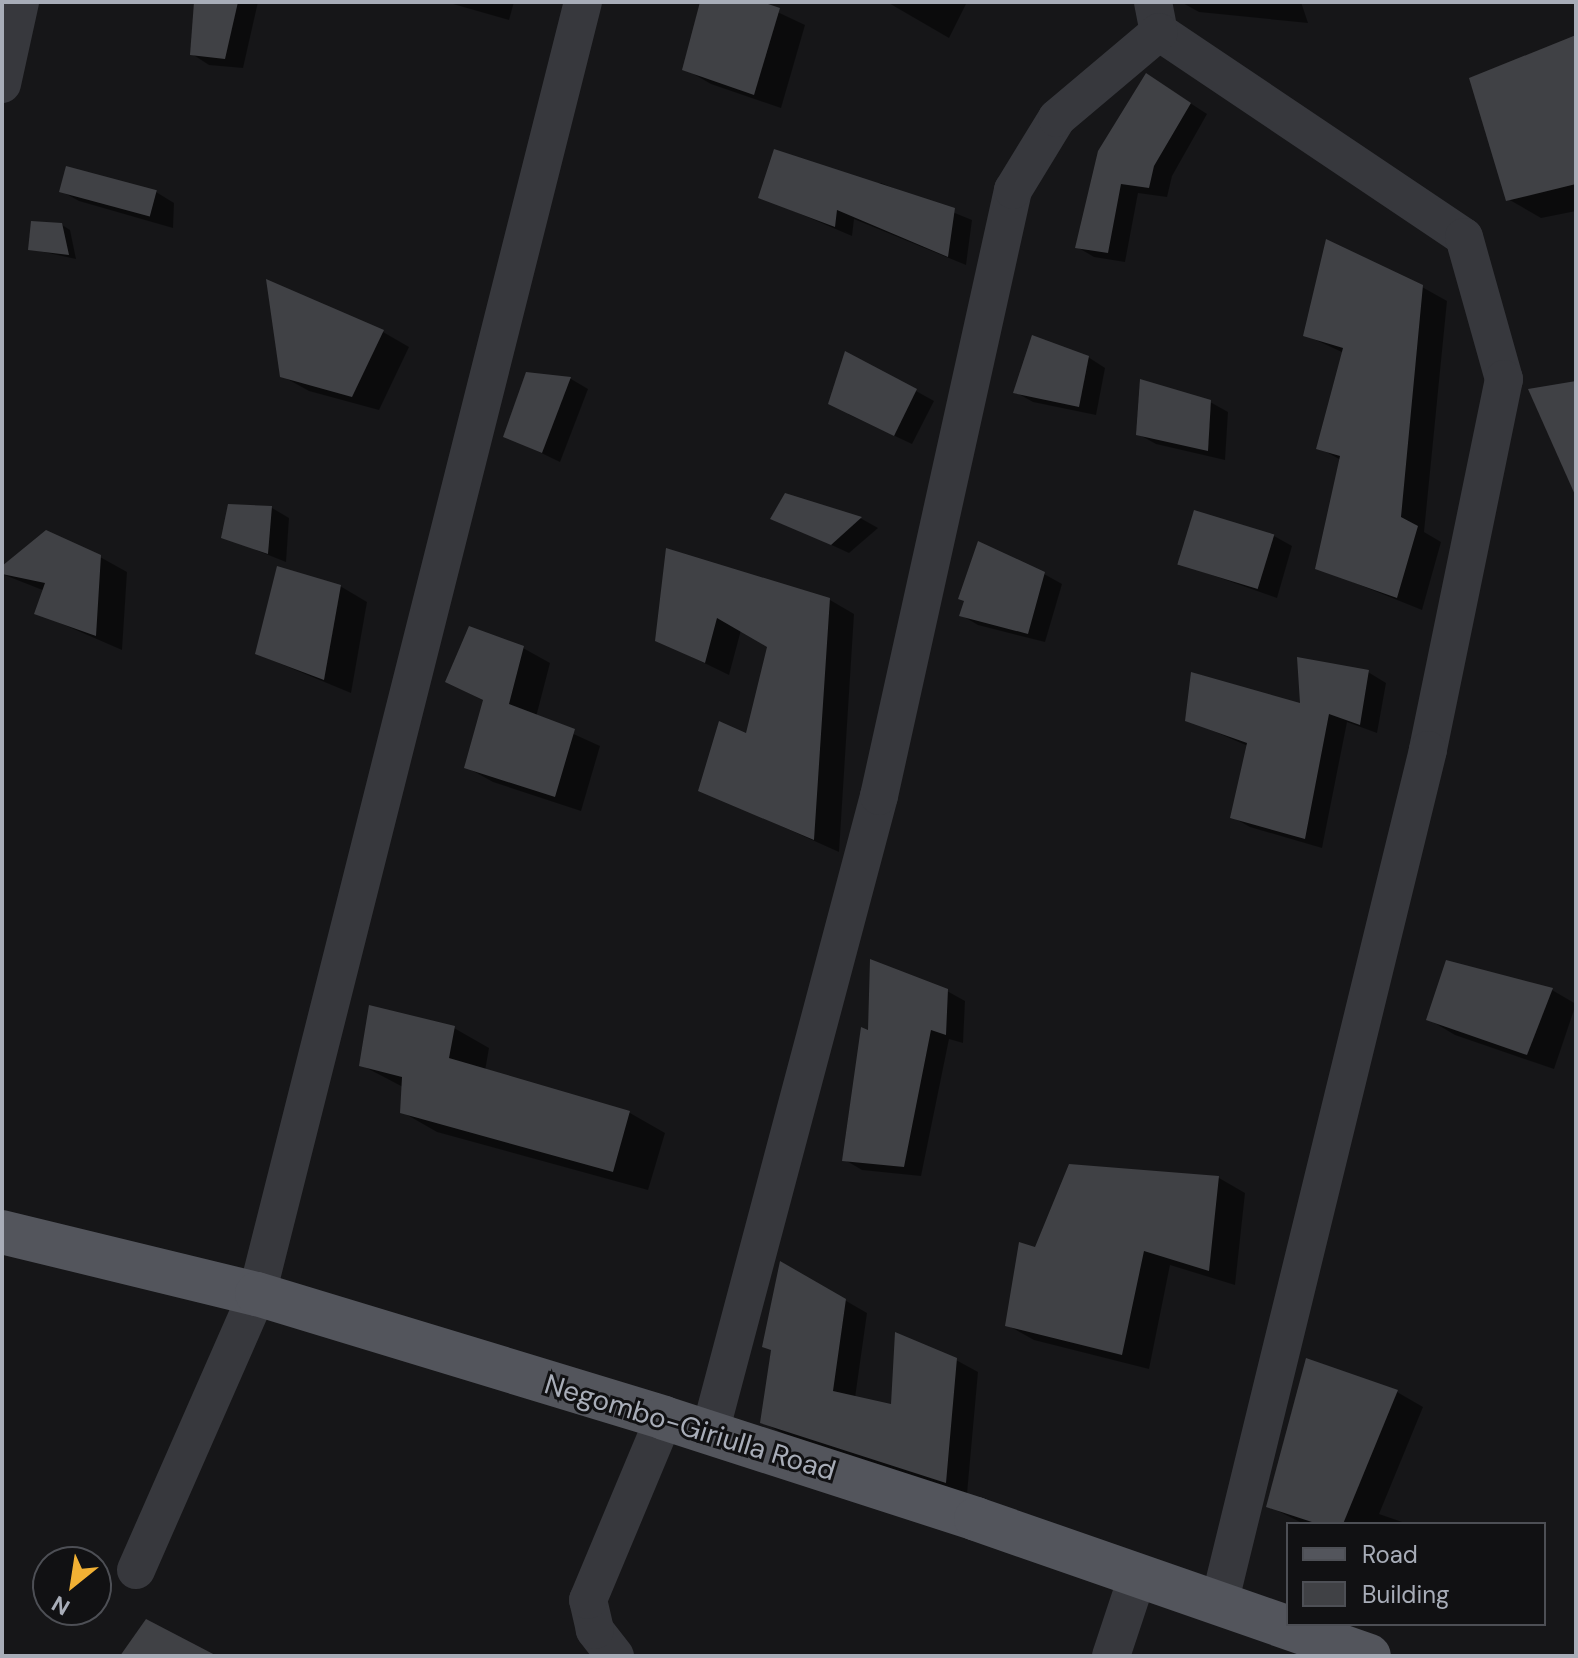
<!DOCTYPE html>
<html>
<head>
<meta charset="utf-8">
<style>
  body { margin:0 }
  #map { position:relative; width:1578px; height:1658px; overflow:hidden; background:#161618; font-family:"DM Sans",sans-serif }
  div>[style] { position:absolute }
  .shadow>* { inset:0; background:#0007 }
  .building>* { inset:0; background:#404145; transform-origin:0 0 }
  .minor>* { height:38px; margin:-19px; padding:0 19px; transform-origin:19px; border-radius:19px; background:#37383d }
  .major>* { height:44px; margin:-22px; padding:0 22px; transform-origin:22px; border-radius:22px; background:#53555c }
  span { translate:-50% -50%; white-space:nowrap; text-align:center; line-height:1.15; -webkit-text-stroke:6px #111113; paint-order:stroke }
  .street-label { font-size:28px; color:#a8adb8 }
  .frame { position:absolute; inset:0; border:4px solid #a8adb8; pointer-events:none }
  .legend { position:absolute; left:1286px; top:1522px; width:260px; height:104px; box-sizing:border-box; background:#111113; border:2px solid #4d4f55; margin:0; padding:10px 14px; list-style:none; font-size:24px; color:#a8adb8 }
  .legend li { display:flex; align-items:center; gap:16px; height:40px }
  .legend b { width:40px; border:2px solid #4d4f55 }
  .north { position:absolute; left:32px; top:1546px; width:80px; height:80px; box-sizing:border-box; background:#111113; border:2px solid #4d4f55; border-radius:50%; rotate:210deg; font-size:22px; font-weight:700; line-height:32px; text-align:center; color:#a8adb8 }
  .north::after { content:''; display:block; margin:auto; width:28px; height:36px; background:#f2b134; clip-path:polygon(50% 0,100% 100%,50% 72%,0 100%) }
</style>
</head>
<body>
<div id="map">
  <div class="shadow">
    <div style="clip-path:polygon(196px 2px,258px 2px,243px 68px,209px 65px,192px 54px)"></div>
    <div style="clip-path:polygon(446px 2px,514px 2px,509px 20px)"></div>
    <div style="clip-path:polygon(702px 2px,756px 2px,805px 25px,781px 108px,711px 84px,685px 69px)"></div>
    <div style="clip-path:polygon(887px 2px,967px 2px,949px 38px)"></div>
    <div style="clip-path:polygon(1181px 2px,1301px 2px,1308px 23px,1199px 12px)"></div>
    <div style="clip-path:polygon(1576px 37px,1576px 211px,1541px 218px,1508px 199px)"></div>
    <div style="clip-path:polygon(1164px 86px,1207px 114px,1172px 176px,1167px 197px,1138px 193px,1125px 262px,1094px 257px,1077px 247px)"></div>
    <div style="clip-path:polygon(881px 183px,972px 220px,966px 265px,854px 219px,852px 236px,761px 197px)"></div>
    <div style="clip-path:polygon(61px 191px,156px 192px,174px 203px,173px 228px,79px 201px)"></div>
    <div style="clip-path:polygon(62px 225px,70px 230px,76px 259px,30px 249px)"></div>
    <div style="clip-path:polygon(1422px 287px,1447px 301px,1424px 532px,1441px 542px,1422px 610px,1318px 568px,1341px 460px,1319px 448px,1344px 353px,1305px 335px)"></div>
    <div style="clip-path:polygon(383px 332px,409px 347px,379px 410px,309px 391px,282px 376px)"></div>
    <div style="clip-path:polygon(1088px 357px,1105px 368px,1096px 415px,1033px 402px,1015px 392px)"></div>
    <div style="clip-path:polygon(527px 375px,571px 379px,588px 389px,560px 462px,506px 436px)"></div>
    <div style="clip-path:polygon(916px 391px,934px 401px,912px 444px,848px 414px)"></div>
    <div style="clip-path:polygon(1210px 402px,1228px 412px,1225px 460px,1156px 444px,1138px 434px)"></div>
    <div style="clip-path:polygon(786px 496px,862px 519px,878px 528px,849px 553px,773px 518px)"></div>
    <div style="clip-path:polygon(272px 508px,289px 518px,286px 562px,223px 537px)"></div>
    <div style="clip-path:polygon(1274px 536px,1292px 546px,1277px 598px,1181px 564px)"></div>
    <div style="clip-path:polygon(668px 551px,830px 600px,854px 614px,839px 852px,701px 790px,748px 735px,769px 646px,741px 630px,729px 675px,657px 640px)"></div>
    <div style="clip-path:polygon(100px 557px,127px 572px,122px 650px,37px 613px,45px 591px,2px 574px,2px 569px)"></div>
    <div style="clip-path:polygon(1044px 574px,1062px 584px,1045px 642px,978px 625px,961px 615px)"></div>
    <div style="clip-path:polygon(340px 586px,367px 602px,351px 693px,257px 654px)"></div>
    <div style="clip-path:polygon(523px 648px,550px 663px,536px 717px,600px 746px,581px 811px,493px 782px,466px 767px,484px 701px,447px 681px)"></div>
    <div style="clip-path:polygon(1368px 672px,1386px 683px,1377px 733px,1347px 722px,1322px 848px,1250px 827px,1232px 817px,1248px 746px,1188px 720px,1302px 706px)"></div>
    <div style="clip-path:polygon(1552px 990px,1576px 1004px,1554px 1069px,1455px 1035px,1428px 1019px)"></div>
    <div style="clip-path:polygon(947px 991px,965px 1001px,963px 1043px,949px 1039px,921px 1176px,862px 1170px,845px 1160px)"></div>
    <div style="clip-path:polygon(454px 1028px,489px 1048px,485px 1071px,630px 1113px,665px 1133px,648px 1190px,437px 1132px,402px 1112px,403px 1087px,361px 1065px)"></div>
    <div style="clip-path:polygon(1219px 1178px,1245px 1193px,1235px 1285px,1170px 1265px,1149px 1369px,1034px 1340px,1007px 1325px,1037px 1250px)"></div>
    <div style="clip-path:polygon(782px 1264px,867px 1313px,855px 1398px,893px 1407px,956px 1360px,978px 1372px,967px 1494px,784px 1434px,762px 1422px)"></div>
    <div style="clip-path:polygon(1397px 1392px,1423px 1407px,1379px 1514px,1408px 1524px,1304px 1524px,1268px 1506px)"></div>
  </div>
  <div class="building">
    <div style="clip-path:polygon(194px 2px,238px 2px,225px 59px,190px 55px)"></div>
    <div style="clip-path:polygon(700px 2px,762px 2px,780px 8px,754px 95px,682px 70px)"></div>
    <div style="clip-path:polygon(1576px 35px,1576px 184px,1506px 201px,1469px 78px)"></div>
    <div style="clip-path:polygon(1146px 73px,1191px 103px,1154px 166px,1149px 188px,1121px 184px,1108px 253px,1075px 248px,1098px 151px)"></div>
    <div style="clip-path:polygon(774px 149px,955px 208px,948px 257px,837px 210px,835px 227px,758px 198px)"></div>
    <div style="left:66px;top:166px;width:94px;height:27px;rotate:15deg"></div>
    <div style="clip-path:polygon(31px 221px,62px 223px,69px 255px,28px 250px)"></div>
    <div style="clip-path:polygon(1326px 239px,1423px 285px,1401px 517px,1418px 526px,1397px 598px,1315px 569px,1340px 456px,1316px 449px,1343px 348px,1303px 336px)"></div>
    <div style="clip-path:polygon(266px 279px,384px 330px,352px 397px,280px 377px)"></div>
    <div style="clip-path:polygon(1032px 335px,1089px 356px,1079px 407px,1013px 393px)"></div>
    <div style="clip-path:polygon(845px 351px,917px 389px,894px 436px,828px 404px)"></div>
    <div style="clip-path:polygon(526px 372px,571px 377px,542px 453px,503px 437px)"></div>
    <div style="clip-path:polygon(1140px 379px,1211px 400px,1208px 451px,1136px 435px)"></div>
    <div style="clip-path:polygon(1576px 381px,1576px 497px,1528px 389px)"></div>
    <div style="clip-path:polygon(785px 493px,862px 517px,831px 545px,770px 519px)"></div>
    <div style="clip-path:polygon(228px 504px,272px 506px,268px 554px,221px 538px)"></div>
    <div style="left:1194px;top:510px;width:84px;height:57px;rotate:17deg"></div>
    <div style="clip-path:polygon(46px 530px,101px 555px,96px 636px,34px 614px,45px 583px,2px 574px,2px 566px)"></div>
    <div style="clip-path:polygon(978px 541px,1045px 572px,1028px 634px,959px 616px,964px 601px,958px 599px)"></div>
    <div style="clip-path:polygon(666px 548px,830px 598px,814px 840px,698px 791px,719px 721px,746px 733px,767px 647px,717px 618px,705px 663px,655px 641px)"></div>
    <div style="clip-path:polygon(277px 566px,341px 585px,324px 680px,255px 654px)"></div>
    <div style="clip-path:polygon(469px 626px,524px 646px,509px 704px,575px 729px,555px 797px,464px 768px,483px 700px,445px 682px)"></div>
    <div style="clip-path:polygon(1297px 657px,1369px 670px,1360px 725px,1329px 714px,1305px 839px,1230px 818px,1247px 743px,1185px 721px,1191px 672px,1300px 703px)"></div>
    <div style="clip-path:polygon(870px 959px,948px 989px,946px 1035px,931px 1030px,904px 1167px,842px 1161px,861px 1027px,868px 1030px)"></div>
    <div style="clip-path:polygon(1446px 960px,1553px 988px,1527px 1055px,1426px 1020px)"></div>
    <div style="clip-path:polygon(369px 1005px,455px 1026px,449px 1058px,630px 1111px,613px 1172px,400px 1113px,402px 1077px,359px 1066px)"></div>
    <div style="clip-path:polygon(1069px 1164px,1219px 1176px,1209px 1271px,1144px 1251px,1122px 1355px,1005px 1326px,1019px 1242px,1035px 1247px)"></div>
    <div style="clip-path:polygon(780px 1261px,846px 1299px,833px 1391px,891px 1404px,895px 1332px,957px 1358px,946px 1483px,760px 1423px,771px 1350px,762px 1347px)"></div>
    <div style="clip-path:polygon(1306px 1358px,1398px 1390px,1343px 1524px,1318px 1524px,1266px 1507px)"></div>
    <div style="clip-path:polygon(146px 1619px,217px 1656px,120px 1656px)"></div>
  </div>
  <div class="minor">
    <div style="left:1153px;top:2px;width:31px;rotate:79deg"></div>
    <div style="left:1159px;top:32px;width:367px;rotate:33.9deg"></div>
    <div style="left:1464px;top:237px;width:148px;rotate:74.3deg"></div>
    <div style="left:1504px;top:379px;width:379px;rotate:101.6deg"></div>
    <div style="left:1428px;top:750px;width:879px;rotate:103.75deg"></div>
    <div style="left:2px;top:84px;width:84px;rotate:-77.6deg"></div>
    <div style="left:710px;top:1432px;width:658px;rotate:-75.12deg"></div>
    <div style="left:879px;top:796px;width:621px;rotate:-77.53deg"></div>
    <div style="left:1013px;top:190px;width:84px;rotate:-58.6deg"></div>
    <div style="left:1057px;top:118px;width:133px;rotate:-40.1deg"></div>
    <div style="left:136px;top:1570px;width:301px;rotate:-66.3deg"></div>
    <div style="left:257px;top:1294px;width:1332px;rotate:-75.84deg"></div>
    <div style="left:615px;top:1656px;width:33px;rotate:-128deg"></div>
    <div style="left:595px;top:1630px;width:31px;rotate:-103deg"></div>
    <div style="left:588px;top:1600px;width:197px;rotate:-67.3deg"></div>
    <div style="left:1111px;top:1656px;width:85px;rotate:-71.6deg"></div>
  </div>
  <div class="major">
    <div style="left:2px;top:1232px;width:262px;rotate:13.7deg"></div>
    <div style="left:257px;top:1294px;width:425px;rotate:16.9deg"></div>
    <div style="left:664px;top:1418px;width:328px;rotate:17.9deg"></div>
    <div style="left:976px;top:1519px;width:416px;rotate:19.2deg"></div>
  </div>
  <div class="street-label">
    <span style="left:690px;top:1428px;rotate:17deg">Negombo-Giriulla Road</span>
  </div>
  <div class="frame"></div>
  <ul class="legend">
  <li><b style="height:10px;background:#53555c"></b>Road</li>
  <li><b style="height:22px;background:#404145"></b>Building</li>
  </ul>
  <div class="north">N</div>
</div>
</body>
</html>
